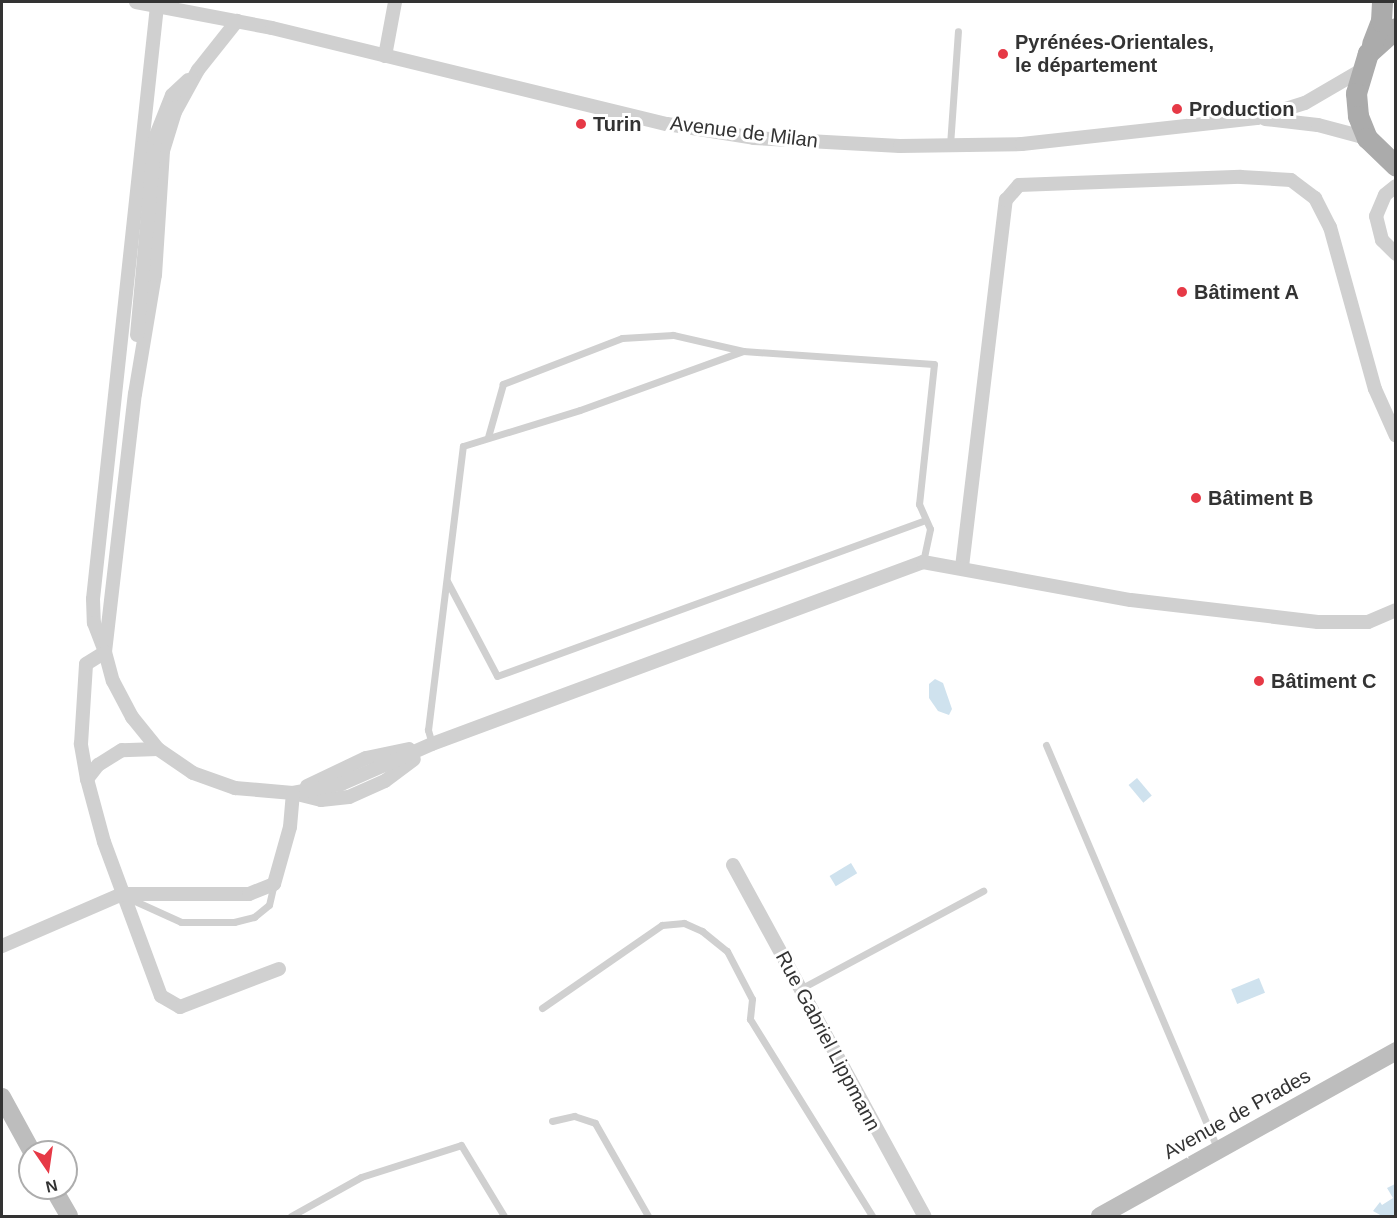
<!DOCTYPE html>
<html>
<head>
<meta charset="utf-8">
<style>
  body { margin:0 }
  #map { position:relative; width:1397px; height:1218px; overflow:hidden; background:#fff; font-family:Helvetica,sans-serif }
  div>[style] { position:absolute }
  .water>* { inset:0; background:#cfe2ee; transform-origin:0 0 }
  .lane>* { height:7px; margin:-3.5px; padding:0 3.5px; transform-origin:3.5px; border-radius:3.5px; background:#d0d0d0 }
  .street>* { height:14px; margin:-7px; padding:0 7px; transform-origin:7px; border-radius:7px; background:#d0d0d0 }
  .secondary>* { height:18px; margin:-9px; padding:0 9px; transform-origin:9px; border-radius:9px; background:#bdbdbd }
  .primary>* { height:21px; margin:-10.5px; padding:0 10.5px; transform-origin:10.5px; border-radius:10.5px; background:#ababab }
  .dots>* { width:16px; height:16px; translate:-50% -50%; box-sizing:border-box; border:3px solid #fff; border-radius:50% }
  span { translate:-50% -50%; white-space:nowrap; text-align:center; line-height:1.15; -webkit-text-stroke:6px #fff; paint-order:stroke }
  .poi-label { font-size:20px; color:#333; font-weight:700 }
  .left { translate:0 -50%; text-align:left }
  .street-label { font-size:20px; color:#333 }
  .frame { position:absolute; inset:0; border:3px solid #333; pointer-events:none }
  .north { position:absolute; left:18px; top:1140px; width:60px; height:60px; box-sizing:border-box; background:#fff; border:2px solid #adadad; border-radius:50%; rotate:167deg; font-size:16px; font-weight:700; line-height:24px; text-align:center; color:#333 }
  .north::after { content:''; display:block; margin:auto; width:21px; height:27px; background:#e63946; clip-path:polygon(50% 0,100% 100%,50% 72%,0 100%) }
</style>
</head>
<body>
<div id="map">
  <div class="water">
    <div style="clip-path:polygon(935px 679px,943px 683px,952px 709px,949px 715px,938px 711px,929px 698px,929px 684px)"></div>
    <div style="left:1137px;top:778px;width:23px;height:11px;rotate:50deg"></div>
    <div style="left:851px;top:863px;width:12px;height:25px;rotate:59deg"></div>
    <div style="left:1259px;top:978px;width:16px;height:30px;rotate:68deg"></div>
    <div style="clip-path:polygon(1395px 1184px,1395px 1216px,1382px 1216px,1373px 1211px,1380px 1202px,1382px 1205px,1393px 1198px,1387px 1188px)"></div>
  </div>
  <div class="lane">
    <div style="left:950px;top:145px;width:114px;rotate:-86deg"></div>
    <div style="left:743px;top:351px;width:191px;rotate:3.9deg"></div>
    <div style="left:934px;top:364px;width:141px;rotate:96.1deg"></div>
    <div style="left:919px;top:504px;width:27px;rotate:66deg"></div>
    <div style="left:930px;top:529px;width:34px;rotate:102deg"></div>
    <div style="left:447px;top:581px;width:107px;rotate:62.2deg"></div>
    <div style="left:497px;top:676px;width:456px;rotate:-20deg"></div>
    <div style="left:432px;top:744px;width:15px;rotate:-106deg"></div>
    <div style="left:428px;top:730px;width:286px;rotate:-83deg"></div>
    <div style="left:463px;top:446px;width:122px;rotate:-17.1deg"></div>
    <div style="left:580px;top:410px;width:173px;rotate:-19.9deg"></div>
    <div style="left:743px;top:351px;width:72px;rotate:-167.1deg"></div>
    <div style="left:673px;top:335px;width:51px;rotate:176.6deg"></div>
    <div style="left:622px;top:338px;width:128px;rotate:158.9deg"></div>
    <div style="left:503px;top:384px;width:55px;rotate:105.8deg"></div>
    <div style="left:1046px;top:745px;width:438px;rotate:67deg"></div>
    <div style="left:126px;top:897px;width:60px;rotate:24.4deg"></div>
    <div style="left:181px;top:922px;width:53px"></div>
    <div style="left:234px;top:922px;width:21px;rotate:-14deg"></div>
    <div style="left:254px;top:917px;width:19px;rotate:-39deg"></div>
    <div style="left:269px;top:905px;width:22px;rotate:-77deg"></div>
    <div style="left:800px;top:989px;width:208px;rotate:-28.2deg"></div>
    <div style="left:542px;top:1008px;width:146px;rotate:-34.7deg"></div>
    <div style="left:662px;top:925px;width:22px;rotate:-5deg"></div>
    <div style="left:684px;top:923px;width:20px;rotate:24deg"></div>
    <div style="left:702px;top:931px;width:32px;rotate:39deg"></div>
    <div style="left:727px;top:951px;width:54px;rotate:62.5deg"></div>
    <div style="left:752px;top:999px;width:20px;rotate:96deg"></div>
    <div style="left:750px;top:1019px;width:232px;rotate:58.2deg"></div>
    <div style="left:552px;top:1121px;width:23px;rotate:-13deg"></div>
    <div style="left:574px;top:1116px;width:22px;rotate:18deg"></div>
    <div style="left:595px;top:1123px;width:107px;rotate:60.3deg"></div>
    <div style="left:291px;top:1216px;width:80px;rotate:-29.1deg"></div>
    <div style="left:361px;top:1177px;width:105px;rotate:-17.7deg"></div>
    <div style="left:461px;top:1145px;width:83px;rotate:58.8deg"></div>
  </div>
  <div class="street">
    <div style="left:136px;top:2px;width:138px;rotate:10.8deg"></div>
    <div style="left:272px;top:28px;width:406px;rotate:13.7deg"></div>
    <div style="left:667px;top:124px;width:88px;rotate:9.1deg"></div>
    <div style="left:754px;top:138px;width:146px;rotate:3.1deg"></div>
    <div style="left:900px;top:146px;width:122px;rotate:-0.9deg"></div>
    <div style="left:1022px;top:144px;width:236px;rotate:-6.3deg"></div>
    <div style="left:1257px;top:118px;width:50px;rotate:-17.4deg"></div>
    <div style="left:1305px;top:103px;width:64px;rotate:-30.2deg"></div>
    <div style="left:157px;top:6px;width:596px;rotate:96.16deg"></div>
    <div style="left:93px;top:599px;width:24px;rotate:88deg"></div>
    <div style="left:94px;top:623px;width:31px;rotate:69deg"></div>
    <div style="left:105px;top:652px;width:260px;rotate:-83.4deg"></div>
    <div style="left:135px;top:394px;width:121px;rotate:-80.5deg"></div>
    <div style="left:155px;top:275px;width:124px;rotate:-86.3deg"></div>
    <div style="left:163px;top:151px;width:41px;rotate:-72.9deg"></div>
    <div style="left:175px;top:112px;width:48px;rotate:-61.3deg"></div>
    <div style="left:198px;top:70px;width:63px;rotate:-51.5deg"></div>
    <div style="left:385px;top:56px;width:55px;rotate:-79.5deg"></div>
    <div style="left:1265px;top:119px;width:53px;rotate:6.5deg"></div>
    <div style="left:1318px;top:125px;width:51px;rotate:14.9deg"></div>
    <div style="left:1396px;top:186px;width:14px;rotate:141deg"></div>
    <div style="left:1385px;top:195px;width:23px;rotate:113deg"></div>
    <div style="left:1376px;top:216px;width:25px;rotate:76deg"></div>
    <div style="left:1382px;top:240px;width:20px;rotate:45deg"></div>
    <div style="left:137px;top:335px;width:198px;rotate:-84.8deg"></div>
    <div style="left:155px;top:138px;width:46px;rotate:-68.4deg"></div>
    <div style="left:172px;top:95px;width:22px;rotate:-43deg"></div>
    <div style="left:962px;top:567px;width:370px;rotate:-83.2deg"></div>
    <div style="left:1006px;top:200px;width:20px;rotate:-49deg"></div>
    <div style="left:1019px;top:185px;width:222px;rotate:-2.1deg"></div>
    <div style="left:1241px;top:177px;width:50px;rotate:3.4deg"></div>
    <div style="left:1291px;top:180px;width:30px;rotate:37deg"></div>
    <div style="left:1315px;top:198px;width:33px;rotate:63deg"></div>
    <div style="left:1330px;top:227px;width:168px;rotate:74.5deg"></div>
    <div style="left:1375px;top:389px;width:51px;rotate:65.9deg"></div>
    <div style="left:158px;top:749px;width:36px;rotate:178deg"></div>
    <div style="left:122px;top:750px;width:28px;rotate:148deg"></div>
    <div style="left:98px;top:765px;width:18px;rotate:128deg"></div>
    <div style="left:87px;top:779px;width:36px;rotate:-100deg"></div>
    <div style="left:81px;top:744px;width:80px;rotate:-86.4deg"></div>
    <div style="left:86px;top:664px;width:22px;rotate:-32deg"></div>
    <div style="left:105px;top:652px;width:30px;rotate:75deg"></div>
    <div style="left:113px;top:681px;width:41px;rotate:62.2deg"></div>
    <div style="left:132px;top:717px;width:41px;rotate:50.9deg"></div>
    <div style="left:158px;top:749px;width:42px;rotate:34.4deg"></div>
    <div style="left:193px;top:773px;width:45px;rotate:19.7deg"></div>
    <div style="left:235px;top:788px;width:58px;rotate:4.9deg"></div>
    <div style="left:293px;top:793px;width:29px;rotate:14deg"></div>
    <div style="left:321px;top:800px;width:28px;rotate:-6deg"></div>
    <div style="left:349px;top:797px;width:39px;rotate:-24deg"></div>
    <div style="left:385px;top:781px;width:36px;rotate:-37deg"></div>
    <div style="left:87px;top:779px;width:65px;rotate:74.9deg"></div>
    <div style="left:104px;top:842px;width:164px;rotate:69.7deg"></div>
    <div style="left:161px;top:996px;width:22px;rotate:30deg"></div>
    <div style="left:180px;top:1007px;width:106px;rotate:-21deg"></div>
    <div style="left:307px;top:786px;width:65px;rotate:-25.4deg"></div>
    <div style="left:366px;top:758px;width:44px;rotate:-11.8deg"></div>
    <div style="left:293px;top:793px;width:49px;rotate:-10.6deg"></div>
    <div style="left:341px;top:784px;width:99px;rotate:-23.7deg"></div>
    <div style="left:432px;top:744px;width:524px;rotate:-20.34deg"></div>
    <div style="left:923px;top:562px;width:211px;rotate:10.4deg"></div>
    <div style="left:1131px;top:600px;width:188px;rotate:6.7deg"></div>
    <div style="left:1318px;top:622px;width:50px"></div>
    <div style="left:1368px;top:622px;width:30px;rotate:-23deg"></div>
    <div style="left:733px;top:865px;width:400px;rotate:61.4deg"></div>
    <div style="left:2px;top:946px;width:131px;rotate:-23.4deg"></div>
    <div style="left:122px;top:894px;width:127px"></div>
    <div style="left:249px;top:894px;width:27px;rotate:-22deg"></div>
    <div style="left:274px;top:884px;width:59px;rotate:-74.3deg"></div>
    <div style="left:290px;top:827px;width:34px;rotate:-85deg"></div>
  </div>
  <div class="secondary">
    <div style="left:2px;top:1097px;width:63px;rotate:61.4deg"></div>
    <div style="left:53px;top:1188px;width:32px;rotate:60deg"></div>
    <div style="left:1100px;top:1216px;width:339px;rotate:-29.1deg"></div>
  </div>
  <div class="primary">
    <div style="left:1396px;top:28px;width:38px;rotate:138deg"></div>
    <div style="left:1368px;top:53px;width:42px;rotate:106.7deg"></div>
    <div style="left:1356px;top:93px;width:23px;rotate:85deg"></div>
    <div style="left:1358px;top:116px;width:24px;rotate:68deg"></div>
    <div style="left:1367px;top:138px;width:40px;rotate:44deg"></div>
    <div style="left:1372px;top:44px;width:25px;rotate:-69deg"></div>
    <div style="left:1381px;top:21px;width:19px;rotate:-87deg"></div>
  </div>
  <div class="dots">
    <div style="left:1003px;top:54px;background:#e63946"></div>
    <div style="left:1177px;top:109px;background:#e63946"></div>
    <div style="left:581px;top:124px;background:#e63946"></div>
    <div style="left:1182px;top:292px;background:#e63946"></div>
    <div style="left:1196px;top:498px;background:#e63946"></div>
    <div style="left:1259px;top:681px;background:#e63946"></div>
  </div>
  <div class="poi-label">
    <span class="left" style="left:1015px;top:54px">Pyrénées-Orientales,<br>le département</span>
    <span class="left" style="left:1189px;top:109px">Production</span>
    <span class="left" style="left:593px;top:124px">Turin</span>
    <span class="left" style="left:1194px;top:292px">Bâtiment A</span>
    <span class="left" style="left:1208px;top:498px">Bâtiment B</span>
    <span class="left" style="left:1271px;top:681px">Bâtiment C</span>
  </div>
  <div class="street-label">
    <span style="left:744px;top:132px;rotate:7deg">Avenue de Milan</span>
    <span style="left:828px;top:1041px;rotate:62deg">Rue Gabriel Lippmann</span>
    <span style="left:1237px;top:1114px;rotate:-29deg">Avenue de Prades</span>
  </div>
  <div class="frame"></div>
  <div class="north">N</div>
</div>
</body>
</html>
